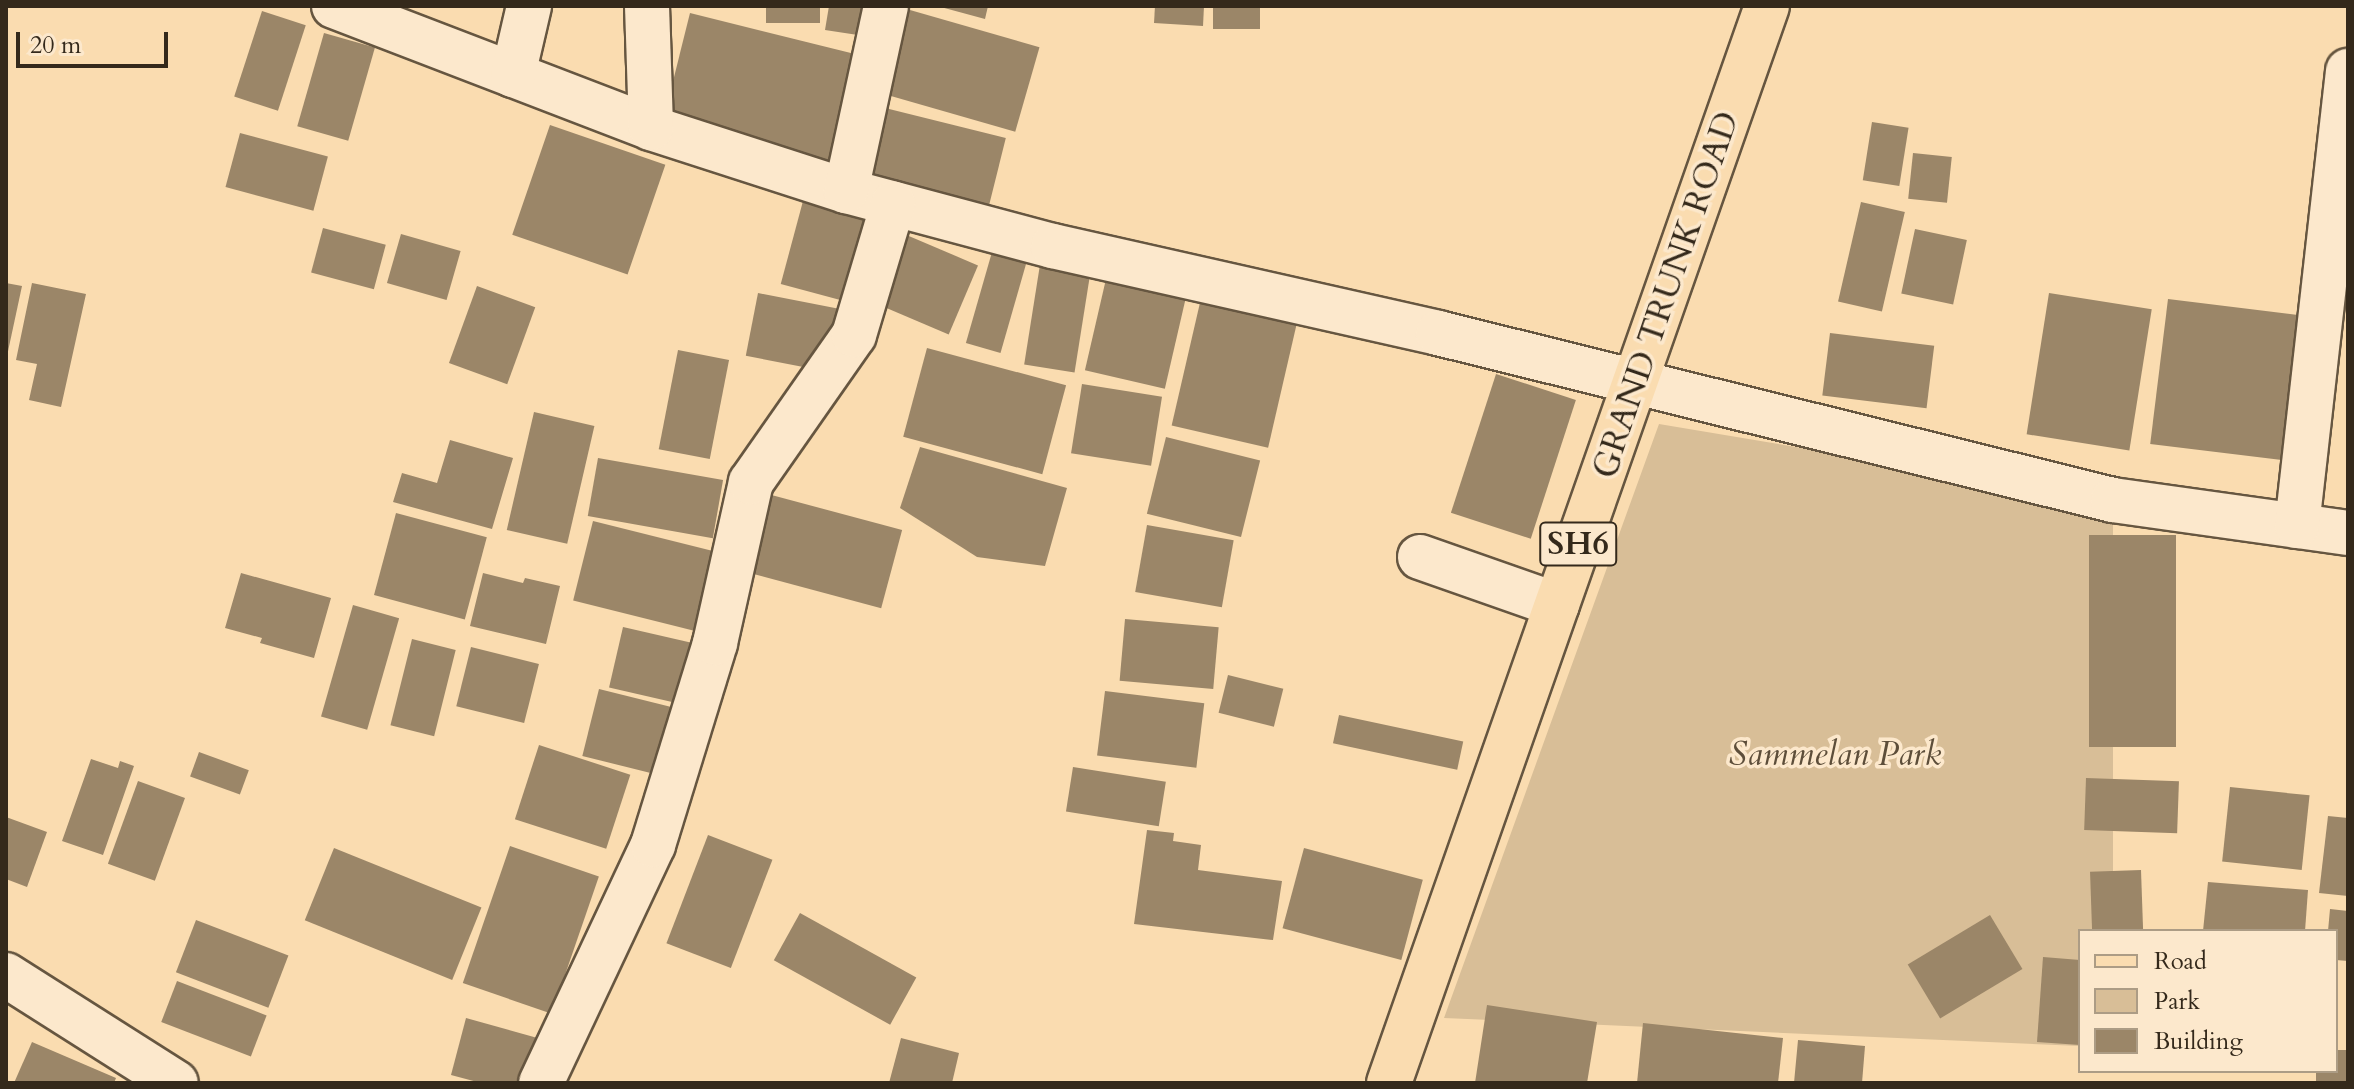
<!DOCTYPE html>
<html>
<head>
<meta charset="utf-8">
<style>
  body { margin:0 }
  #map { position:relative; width:2354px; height:1089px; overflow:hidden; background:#fadcb0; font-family:Cardo,serif }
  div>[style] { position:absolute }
  .green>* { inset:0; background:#d8be97 }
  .building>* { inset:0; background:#9b8668; transform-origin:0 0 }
  .roads { filter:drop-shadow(2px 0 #665640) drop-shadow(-2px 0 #665640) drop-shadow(0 2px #665640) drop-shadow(0 -2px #665640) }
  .minor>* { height:44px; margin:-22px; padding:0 22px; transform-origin:22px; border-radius:22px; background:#fce8cc }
  .major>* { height:44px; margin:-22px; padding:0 22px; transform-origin:22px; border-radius:22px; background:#fadcb0 }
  span { translate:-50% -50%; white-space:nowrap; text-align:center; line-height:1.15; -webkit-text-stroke:7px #fce8cc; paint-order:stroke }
  .shield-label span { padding:2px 6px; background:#fce8cc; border:2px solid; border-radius:6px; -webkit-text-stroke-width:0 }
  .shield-label { font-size:32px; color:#34291b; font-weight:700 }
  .street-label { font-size:34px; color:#34291b }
  .park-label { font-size:34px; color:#5d4e3a; font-style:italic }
  .frame { position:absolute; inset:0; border:8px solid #34291b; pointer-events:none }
  .legend { position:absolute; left:2078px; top:929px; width:260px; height:144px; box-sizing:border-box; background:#fce8cc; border:2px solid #ac9c85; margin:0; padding:10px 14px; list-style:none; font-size:24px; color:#34291b }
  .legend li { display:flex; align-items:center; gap:16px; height:40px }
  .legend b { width:40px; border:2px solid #ac9c85 }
  .scale { position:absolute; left:16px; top:32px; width:152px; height:36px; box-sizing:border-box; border:4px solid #34291b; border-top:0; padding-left:10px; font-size:24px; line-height:28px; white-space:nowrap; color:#34291b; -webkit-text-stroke:6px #fce8cc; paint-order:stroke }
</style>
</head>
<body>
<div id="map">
  <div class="green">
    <div style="clip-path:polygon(1659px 424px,2113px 500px,2113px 931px,2080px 931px,2080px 1046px,1444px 1018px)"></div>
  </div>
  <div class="building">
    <div style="left:766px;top:6px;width:54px;height:17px"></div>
    <div style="clip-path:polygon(829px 6px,875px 6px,871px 37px,825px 30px)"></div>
    <div style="clip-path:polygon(937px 6px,988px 6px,985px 19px)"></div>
    <div style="clip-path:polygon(1155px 6px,1204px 6px,1203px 26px,1154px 23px)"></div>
    <div style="left:1213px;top:6px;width:47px;height:23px"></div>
    <div style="left:903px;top:8px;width:142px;height:88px;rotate:16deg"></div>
    <div style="left:262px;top:11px;width:46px;height:90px;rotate:18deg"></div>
    <div style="left:690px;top:13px;width:172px;height:111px;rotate:14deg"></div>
    <div style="left:324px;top:33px;width:53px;height:97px;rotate:16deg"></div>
    <div style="left:869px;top:104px;width:141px;height:75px;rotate:14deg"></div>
    <div style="left:1872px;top:122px;width:37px;height:59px;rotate:9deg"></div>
    <div style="left:550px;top:125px;width:122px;height:116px;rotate:19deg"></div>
    <div style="left:240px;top:133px;width:91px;height:56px;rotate:15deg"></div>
    <div style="left:1913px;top:153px;width:39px;height:46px;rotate:6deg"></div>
    <div style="left:803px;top:201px;width:78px;height:86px;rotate:15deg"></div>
    <div style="left:1861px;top:202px;width:45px;height:102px;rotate:13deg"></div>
    <div style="left:323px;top:228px;width:65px;height:46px;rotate:15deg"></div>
    <div style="left:1915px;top:229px;width:53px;height:66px;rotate:12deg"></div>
    <div style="left:897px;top:231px;width:88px;height:75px;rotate:23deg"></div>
    <div style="left:401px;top:234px;width:62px;height:51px;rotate:16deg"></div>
    <div style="left:994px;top:245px;width:36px;height:102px;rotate:16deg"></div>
    <div style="left:1042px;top:252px;width:51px;height:114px;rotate:9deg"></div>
    <div style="left:1109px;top:266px;width:82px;height:107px;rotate:13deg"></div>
    <div style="clip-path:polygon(6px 283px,22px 286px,7px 356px,6px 356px)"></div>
    <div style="clip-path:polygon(32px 283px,86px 294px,61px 407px,29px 400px,37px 364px,16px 360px)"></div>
    <div style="left:477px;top:286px;width:62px;height:82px;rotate:20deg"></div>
    <div style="left:758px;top:293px;width:81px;height:64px;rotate:11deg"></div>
    <div style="left:2049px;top:293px;width:104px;height:143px;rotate:9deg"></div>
    <div style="left:1202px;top:294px;width:99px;height:135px;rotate:13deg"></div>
    <div style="left:2168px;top:299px;width:145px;height:146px;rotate:7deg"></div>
    <div style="left:1830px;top:333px;width:105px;height:63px;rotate:7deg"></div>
    <div style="left:927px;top:348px;width:144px;height:92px;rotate:15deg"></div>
    <div style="left:678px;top:350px;width:52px;height:101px;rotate:11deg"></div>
    <div style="left:1496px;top:374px;width:84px;height:146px;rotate:18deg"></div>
    <div style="left:1082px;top:384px;width:81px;height:70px;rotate:9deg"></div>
    <div style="left:534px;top:412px;width:62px;height:121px;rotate:13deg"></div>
    <div style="left:1166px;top:437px;width:97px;height:79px;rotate:14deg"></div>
    <div style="clip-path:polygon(450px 440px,513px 458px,492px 529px,393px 502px,402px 473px,437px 483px)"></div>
    <div style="clip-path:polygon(920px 447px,1067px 488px,1045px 566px,977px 557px,900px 508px)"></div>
    <div style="left:598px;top:458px;width:127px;height:59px;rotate:10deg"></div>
    <div style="left:764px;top:493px;width:143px;height:81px;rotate:15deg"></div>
    <div style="left:396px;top:513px;width:94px;height:85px;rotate:15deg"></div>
    <div style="left:593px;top:521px;width:137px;height:82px;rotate:14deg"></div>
    <div style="left:1147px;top:525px;width:88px;height:68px;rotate:10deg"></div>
    <div style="left:2089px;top:535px;width:87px;height:212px"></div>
    <div style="clip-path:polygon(241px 573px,331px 598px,314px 658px,260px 643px,262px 638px,225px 628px)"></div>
    <div style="clip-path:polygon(483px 573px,523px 583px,525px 578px,560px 586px,546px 644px,470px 626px)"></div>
    <div style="left:353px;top:605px;width:48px;height:116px;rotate:16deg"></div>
    <div style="left:1125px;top:619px;width:94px;height:62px;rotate:5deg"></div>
    <div style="left:623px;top:627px;width:77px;height:62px;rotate:13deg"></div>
    <div style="left:412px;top:639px;width:45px;height:89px;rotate:14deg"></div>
    <div style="left:471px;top:647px;width:70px;height:61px;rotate:14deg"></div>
    <div style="left:1228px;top:675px;width:57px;height:39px;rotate:14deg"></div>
    <div style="left:599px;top:689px;width:89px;height:69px;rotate:14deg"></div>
    <div style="left:1105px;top:691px;width:100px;height:65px;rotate:7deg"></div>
    <div style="left:1339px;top:715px;width:127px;height:29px;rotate:12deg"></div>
    <div style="left:539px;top:745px;width:96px;height:78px;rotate:18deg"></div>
    <div style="left:199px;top:752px;width:53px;height:26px;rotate:20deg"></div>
    <div style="clip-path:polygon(91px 759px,118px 768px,120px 761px,134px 766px,103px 855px,62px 841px)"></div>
    <div style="left:1073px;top:767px;width:94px;height:45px;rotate:9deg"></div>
    <div style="left:2086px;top:778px;width:93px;height:52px;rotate:2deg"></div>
    <div style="left:138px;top:781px;width:50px;height:88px;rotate:20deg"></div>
    <div style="left:2230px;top:787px;width:80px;height:75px;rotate:6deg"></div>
    <div style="clip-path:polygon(2328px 816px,2348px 818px,2348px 896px,2319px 893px)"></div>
    <div style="clip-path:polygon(6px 817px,47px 832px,27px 887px,6px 879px)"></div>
    <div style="clip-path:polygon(1147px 830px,1174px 833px,1173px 841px,1201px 845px,1198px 870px,1282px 881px,1273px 940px,1134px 924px)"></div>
    <div style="left:708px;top:835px;width:69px;height:116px;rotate:21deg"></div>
    <div style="left:510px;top:846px;width:94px;height:145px;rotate:19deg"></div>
    <div style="left:334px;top:848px;width:159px;height:78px;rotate:22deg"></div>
    <div style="left:1304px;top:848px;width:123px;height:83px;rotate:15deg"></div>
    <div style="left:2141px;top:870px;width:61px;height:51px;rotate:88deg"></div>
    <div style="clip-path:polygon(2208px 882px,2308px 890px,2305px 931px,2203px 931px)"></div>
    <div style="clip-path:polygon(2330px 909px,2348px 911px,2348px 961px,2336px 960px,2336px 931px,2328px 931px)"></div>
    <div style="left:800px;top:913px;width:133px;height:54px;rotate:29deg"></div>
    <div style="left:1990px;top:915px;width:63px;height:96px;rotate:59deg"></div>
    <div style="left:196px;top:920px;width:99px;height:56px;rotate:21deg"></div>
    <div style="clip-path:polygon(2043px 957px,2080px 960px,2080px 1045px,2037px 1042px)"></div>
    <div style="left:177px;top:981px;width:96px;height:44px;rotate:21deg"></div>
    <div style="clip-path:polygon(1487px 1005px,1597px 1022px,1587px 1083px,1475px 1083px)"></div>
    <div style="clip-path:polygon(466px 1018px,541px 1039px,529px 1083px,481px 1083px,451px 1075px)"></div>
    <div style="clip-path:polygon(1643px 1023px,1783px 1038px,1778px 1083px,1637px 1083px)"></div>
    <div style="clip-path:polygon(901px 1038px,959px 1053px,952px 1083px,889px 1083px)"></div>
    <div style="clip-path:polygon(1798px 1040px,1865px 1046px,1862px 1083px,1794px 1083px)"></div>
    <div style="clip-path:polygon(32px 1042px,116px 1078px,114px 1083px,14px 1083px)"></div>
    <div style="clip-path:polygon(2336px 1050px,2348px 1050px,2348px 1083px,2316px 1083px,2316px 1071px,2336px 1071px)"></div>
  </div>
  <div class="roads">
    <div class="minor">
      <div style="left:334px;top:6px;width:340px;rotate:21deg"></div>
      <div style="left:651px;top:128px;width:205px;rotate:17.9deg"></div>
      <div style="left:846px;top:191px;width:214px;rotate:14.9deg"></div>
      <div style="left:1053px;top:246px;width:395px;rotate:12.7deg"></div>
      <div style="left:1438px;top:333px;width:695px;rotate:13.9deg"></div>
      <div style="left:2113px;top:500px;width:237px;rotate:8deg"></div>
      <div style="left:647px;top:6px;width:122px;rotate:88.1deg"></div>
      <div style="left:513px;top:75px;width:71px;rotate:-76.9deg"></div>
      <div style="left:846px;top:191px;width:189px;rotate:-77.8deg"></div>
      <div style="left:2297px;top:526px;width:458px;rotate:-83.6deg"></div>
      <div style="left:1420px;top:557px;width:145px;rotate:19.3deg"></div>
      <div style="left:6px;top:975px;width:201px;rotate:32.4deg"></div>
      <div style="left:541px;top:1083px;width:263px;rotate:-64.8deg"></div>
      <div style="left:653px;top:845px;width:211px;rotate:-72.9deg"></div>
      <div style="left:715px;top:643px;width:165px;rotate:-77.4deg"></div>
      <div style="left:751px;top:482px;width:179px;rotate:-55deg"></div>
      <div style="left:854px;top:335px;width:137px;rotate:-73.4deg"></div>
    </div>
    <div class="major">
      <div style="left:1389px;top:1083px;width:1141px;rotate:-70.66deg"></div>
    </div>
  </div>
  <div class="shield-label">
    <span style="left:1578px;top:544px">SH6</span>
  </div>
  <div class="street-label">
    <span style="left:1666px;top:295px;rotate:-71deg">GRAND TRUNK ROAD</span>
  </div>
  <div class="park-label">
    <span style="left:1835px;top:755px">Sammelan Park</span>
  </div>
  <div class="frame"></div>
  <ul class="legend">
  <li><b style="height:10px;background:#fadcb0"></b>Road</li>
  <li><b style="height:22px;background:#d8be97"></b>Park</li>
  <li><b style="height:22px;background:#9b8668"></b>Building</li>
  </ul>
  <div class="scale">20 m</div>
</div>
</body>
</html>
